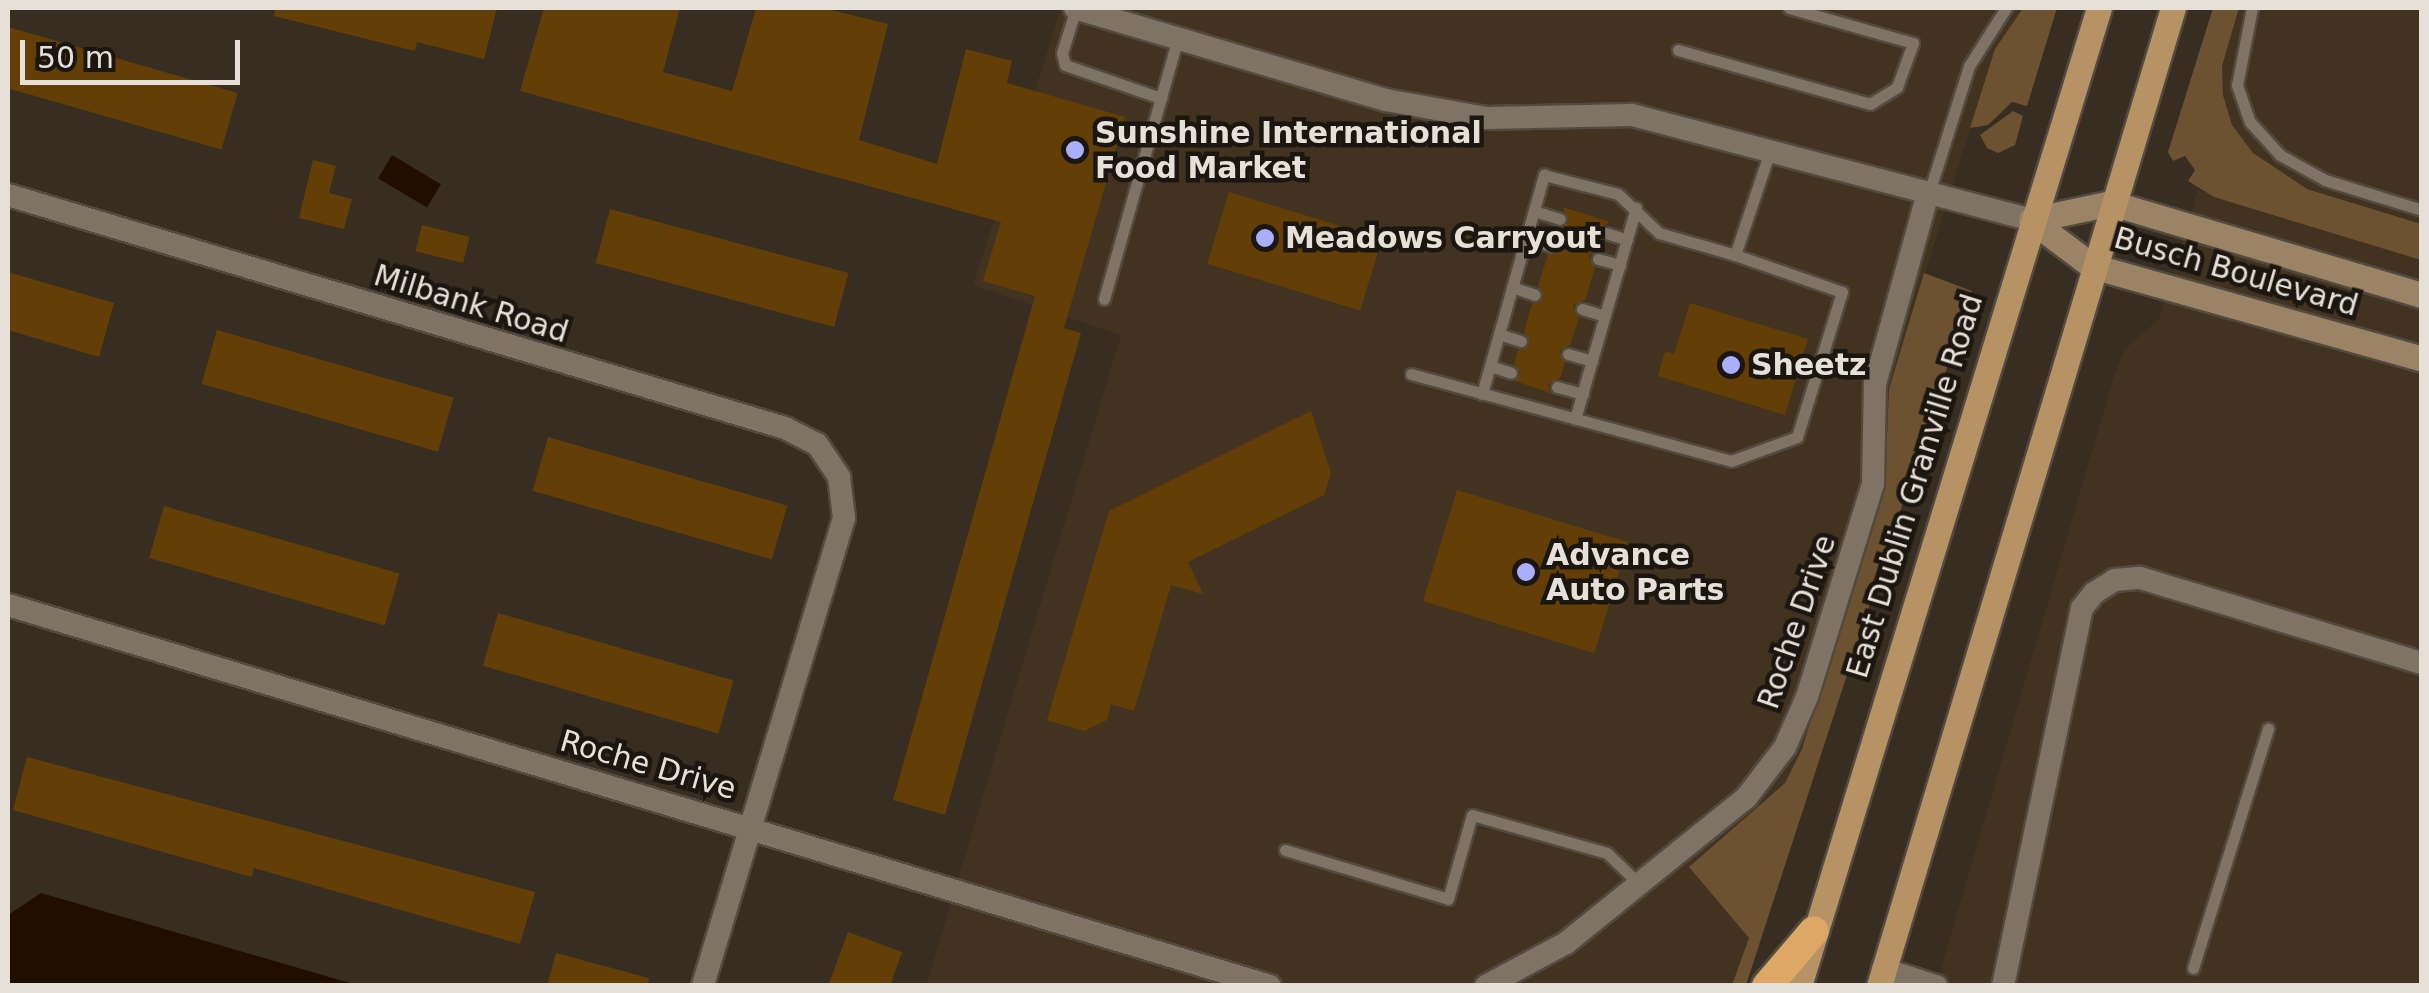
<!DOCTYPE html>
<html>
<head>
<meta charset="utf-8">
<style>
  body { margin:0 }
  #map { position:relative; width:2429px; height:993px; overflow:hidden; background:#372d20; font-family:"DejaVu Sans",sans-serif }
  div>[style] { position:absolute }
  .built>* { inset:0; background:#423321 }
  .green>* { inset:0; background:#6d5232 }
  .water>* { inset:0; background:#210e00; transform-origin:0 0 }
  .building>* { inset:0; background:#633f07; transform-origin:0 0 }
  .roads { filter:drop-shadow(2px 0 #524a3f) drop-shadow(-2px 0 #524a3f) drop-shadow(0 2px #524a3f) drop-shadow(0 -2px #524a3f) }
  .service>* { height:11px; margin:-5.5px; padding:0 5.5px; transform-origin:5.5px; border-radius:5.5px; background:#7f7365 }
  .minor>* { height:22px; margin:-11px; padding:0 11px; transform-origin:11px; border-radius:11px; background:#7f7365 }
  .secondary>* { height:25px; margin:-12.5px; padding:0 12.5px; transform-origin:12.5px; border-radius:12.5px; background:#9b8365 }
  .primary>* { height:25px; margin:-12.5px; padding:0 12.5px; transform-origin:12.5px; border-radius:12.5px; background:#b79265 }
  .motorway>* { height:30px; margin:-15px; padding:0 15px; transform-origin:15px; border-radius:15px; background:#dda765 }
  .dots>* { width:28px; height:28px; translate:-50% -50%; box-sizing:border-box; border:5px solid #1b1610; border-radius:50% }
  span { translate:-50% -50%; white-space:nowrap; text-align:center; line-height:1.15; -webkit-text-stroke:9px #1b1610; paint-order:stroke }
  .poi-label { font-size:30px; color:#e7e0d8; font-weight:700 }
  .left { translate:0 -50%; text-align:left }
  .street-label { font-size:30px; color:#e7e0d8 }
  .frame { position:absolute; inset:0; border:10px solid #e7e0d8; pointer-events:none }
  .scale { position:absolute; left:20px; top:40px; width:220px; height:45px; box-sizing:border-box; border:5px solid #e7e0d8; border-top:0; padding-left:12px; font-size:30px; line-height:35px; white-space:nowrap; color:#e7e0d8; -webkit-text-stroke:8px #1b1610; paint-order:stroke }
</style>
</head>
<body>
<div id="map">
  <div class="built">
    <div style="clip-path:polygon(1061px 8px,2023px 8px,1995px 49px,1889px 389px,1885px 483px,1802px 749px,1785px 783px,1689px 867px,1749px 938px,1732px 985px,926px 986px,1121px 335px,973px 285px)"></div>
    <div style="clip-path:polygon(2239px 8px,2421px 8px,2421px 224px,2307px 189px,2253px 154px,2232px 125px,2223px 95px,2222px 66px)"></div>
    <div style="clip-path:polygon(2198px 190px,2421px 260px,2421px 985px,1936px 986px,2114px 376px,2125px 349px,2159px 319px)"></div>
  </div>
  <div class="green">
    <div style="clip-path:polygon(2023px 8px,2057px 8px,2027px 106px,2012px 102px,1988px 125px,1970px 128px,1995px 49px)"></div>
    <div style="clip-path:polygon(2213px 8px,2239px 8px,2222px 66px,2223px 95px,2232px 125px,2253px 153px,2307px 189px,2421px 224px,2421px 260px,2214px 197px,2188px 181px,2195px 170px,2185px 156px,2173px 161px,2168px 152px)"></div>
    <div style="clip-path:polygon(2013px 111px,2023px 116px,2015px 145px,1998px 153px,1987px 148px,1980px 135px)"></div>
    <div style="clip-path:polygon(1924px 273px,1972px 291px,1746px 985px,1732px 985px,1749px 938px,1689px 867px,1785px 783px,1802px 749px,1885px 483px,1889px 389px)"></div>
  </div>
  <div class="water">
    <div style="left:392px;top:155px;width:57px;height:27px;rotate:31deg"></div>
    <div style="clip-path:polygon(41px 893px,336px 979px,357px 985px,8px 985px,8px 915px)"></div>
  </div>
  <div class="building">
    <div style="clip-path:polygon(275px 8px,497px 8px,484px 59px,417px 42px,415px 51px,274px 16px)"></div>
    <div style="clip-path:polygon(544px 8px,680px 8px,663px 72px,732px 91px,756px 8px,823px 8px,888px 24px,859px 140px,937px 164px,966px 49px,1012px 61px,1007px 83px,1125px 117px,1064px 328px,1081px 333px,945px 815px,893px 800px,1035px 296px,983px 281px,1001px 222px,520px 91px)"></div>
    <div style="left:8px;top:27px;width:239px;height:59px;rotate:16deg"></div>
    <div style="clip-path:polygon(313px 160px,336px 166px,329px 193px,352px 199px,344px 229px,299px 218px)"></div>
    <div style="left:1229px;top:192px;width:160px;height:75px;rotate:17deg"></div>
    <div style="clip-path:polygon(1563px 207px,1610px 222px,1598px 229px,1603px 242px,1589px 256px,1595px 268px,1585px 300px,1573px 305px,1579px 318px,1570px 345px,1559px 350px,1565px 363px,1560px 378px,1548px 384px,1550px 393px,1515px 381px,1520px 372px,1514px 364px,1518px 350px,1530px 345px,1524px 332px,1532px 304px,1544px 297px,1538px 286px,1548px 255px,1560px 248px,1557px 228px,1569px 223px)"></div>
    <div style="left:610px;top:209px;width:247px;height:56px;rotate:15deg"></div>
    <div style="left:422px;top:225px;width:49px;height:27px;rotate:14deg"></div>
    <div style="clip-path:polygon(8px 272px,114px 303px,99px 357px,8px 330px)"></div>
    <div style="clip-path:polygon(1690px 303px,1808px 339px,1785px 415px,1658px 376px,1665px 351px,1674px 354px)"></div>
    <div style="left:217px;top:330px;width:246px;height:56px;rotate:16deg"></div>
    <div style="clip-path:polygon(1311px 411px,1331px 473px,1324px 495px,1188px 562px,1203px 594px,1171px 585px,1134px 711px,1111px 704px,1107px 720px,1084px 731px,1047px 720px,1109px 511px)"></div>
    <div style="left:548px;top:437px;width:249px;height:56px;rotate:16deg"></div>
    <div style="left:1457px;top:490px;width:179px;height:116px;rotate:17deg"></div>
    <div style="left:164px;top:506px;width:245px;height:54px;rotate:16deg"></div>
    <div style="left:498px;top:613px;width:245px;height:55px;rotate:16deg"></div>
    <div style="clip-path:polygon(27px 757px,535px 892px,520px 944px,254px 868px,252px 877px,13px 810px)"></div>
    <div style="clip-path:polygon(848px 932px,902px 952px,890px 986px,828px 986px)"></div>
    <div style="clip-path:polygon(556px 953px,649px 978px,648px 986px,547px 986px)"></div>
  </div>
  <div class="roads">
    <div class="service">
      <div style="left:1076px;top:8px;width:47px;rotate:107.3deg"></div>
      <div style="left:1062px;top:53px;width:12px;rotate:76deg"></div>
      <div style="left:1065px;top:65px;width:102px;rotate:19deg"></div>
      <div style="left:2252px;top:8px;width:78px;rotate:101deg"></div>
      <div style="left:2237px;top:85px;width:39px;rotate:71deg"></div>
      <div style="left:2250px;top:122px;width:45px;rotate:47.7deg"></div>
      <div style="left:2280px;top:155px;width:51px;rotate:29.1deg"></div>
      <div style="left:2325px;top:180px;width:102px;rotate:17.2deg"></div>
      <div style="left:1678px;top:50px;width:199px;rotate:15.7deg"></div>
      <div style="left:1870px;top:104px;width:32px;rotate:-32deg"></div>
      <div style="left:1897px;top:87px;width:47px;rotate:-70deg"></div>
      <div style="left:1913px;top:43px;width:129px;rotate:-164.2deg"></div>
      <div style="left:1928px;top:196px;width:136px;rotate:-72.5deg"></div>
      <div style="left:1969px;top:66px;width:69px;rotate:-57.5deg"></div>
      <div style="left:1534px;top:211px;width:27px;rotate:17deg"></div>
      <div style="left:1606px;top:233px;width:22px;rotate:18deg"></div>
      <div style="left:1526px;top:238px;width:26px;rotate:18deg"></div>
      <div style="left:1598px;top:259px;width:23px;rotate:15deg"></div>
      <div style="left:1512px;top:287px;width:24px;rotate:19deg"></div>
      <div style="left:1104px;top:299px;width:271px;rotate:-74.2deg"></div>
      <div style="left:1582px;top:309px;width:24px;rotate:17deg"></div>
      <div style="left:1499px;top:334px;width:23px;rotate:18deg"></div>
      <div style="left:1568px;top:354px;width:25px;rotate:16deg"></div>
      <div style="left:1490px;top:366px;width:22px;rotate:18deg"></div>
      <div style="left:1411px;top:374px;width:332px;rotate:15.2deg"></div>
      <div style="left:1731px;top:461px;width:70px;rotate:-20deg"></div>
      <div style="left:1797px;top:437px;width:152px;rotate:-72.8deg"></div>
      <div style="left:1842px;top:292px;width:113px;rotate:-160.9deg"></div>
      <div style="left:1735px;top:255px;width:110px;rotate:-71.4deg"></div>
      <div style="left:1557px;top:387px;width:27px;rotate:15deg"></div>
      <div style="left:1482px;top:394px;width:228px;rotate:-74.2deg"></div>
      <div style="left:1544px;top:175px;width:76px;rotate:14.4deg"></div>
      <div style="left:1618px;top:194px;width:57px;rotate:43.6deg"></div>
      <div style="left:1659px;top:233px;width:79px;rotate:16.1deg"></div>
      <div style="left:1575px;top:419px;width:220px;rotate:-73.9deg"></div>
      <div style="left:1285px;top:850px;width:170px;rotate:16.7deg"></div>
      <div style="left:1448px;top:899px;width:87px;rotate:-74.1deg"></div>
      <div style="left:1472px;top:815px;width:140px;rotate:15.7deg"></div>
      <div style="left:1607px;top:853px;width:45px;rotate:44.1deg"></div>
      <div style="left:2193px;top:968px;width:251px;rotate:-72.6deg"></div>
    </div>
    <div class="minor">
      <div style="left:1075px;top:8px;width:324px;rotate:16.5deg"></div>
      <div style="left:1386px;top:100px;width:102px;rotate:10.2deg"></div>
      <div style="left:1486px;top:118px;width:146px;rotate:-1.2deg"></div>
      <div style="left:1632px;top:115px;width:413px;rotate:14.7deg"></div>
      <div style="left:8px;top:195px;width:811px;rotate:16.69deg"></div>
      <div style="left:785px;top:428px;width:36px;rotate:27deg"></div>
      <div style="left:817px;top:444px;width:40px;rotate:56deg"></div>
      <div style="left:839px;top:477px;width:41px;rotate:83deg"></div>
      <div style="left:844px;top:518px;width:489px;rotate:106.8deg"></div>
      <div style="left:8px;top:605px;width:1318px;rotate:16.8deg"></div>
      <div style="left:1883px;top:969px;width:56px;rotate:17.8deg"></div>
      <div style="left:1486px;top:986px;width:91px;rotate:-28.3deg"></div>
      <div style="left:1566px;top:943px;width:231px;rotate:-38.9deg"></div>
      <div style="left:1746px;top:798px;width:64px;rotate:-52.6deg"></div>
      <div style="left:1785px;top:747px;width:55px;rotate:-66.3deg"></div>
      <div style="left:1807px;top:697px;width:223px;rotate:-72.8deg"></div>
      <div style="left:1873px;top:484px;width:100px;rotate:-88.9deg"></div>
      <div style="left:1875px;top:384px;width:194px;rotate:-74.5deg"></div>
      <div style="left:2003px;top:986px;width:386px;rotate:-78.2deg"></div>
      <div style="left:2082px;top:608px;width:19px;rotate:-51deg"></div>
      <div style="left:2094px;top:593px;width:25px;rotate:-32deg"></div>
      <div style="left:2115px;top:580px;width:25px;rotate:-5deg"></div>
      <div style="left:2140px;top:578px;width:295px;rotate:16.8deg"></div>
    </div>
    <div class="secondary">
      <div style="left:2031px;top:220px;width:76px;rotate:37deg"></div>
      <div style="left:2092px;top:266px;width:343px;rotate:15.7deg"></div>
      <div style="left:2031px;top:220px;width:82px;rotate:-12deg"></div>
      <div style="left:2111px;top:203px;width:324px;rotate:16.5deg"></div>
    </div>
    <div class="primary">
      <div style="left:1799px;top:986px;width:1023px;rotate:-72.95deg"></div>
      <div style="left:1879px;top:986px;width:1021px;rotate:-73.27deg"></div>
    </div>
    <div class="motorway">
      <div style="left:1767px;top:986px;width:72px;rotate:-49.5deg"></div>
    </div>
  </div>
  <div class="dots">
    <div style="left:1075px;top:150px;background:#abaffb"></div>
    <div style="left:1265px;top:238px;background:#abaffb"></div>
    <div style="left:1731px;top:365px;background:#abaffb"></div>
    <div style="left:1526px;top:572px;background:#abaffb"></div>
  </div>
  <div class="poi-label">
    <span class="left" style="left:1095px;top:150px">Sunshine International<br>Food Market</span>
    <span class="left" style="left:1285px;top:238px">Meadows Carryout</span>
    <span class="left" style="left:1751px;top:365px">Sheetz</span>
    <span class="left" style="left:1546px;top:572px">Advance<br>Auto Parts</span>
  </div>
  <div class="street-label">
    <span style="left:2236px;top:272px;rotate:16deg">Busch Boulevard</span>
    <span style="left:471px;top:304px;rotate:17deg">Milbank Road</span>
    <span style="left:1915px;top:486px;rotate:-73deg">East Dublin Granville Road</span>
    <span style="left:1797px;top:622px;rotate:-71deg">Roche Drive</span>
    <span style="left:648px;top:765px;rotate:16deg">Roche Drive</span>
  </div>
  <div class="frame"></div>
  <div class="scale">50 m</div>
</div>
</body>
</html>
